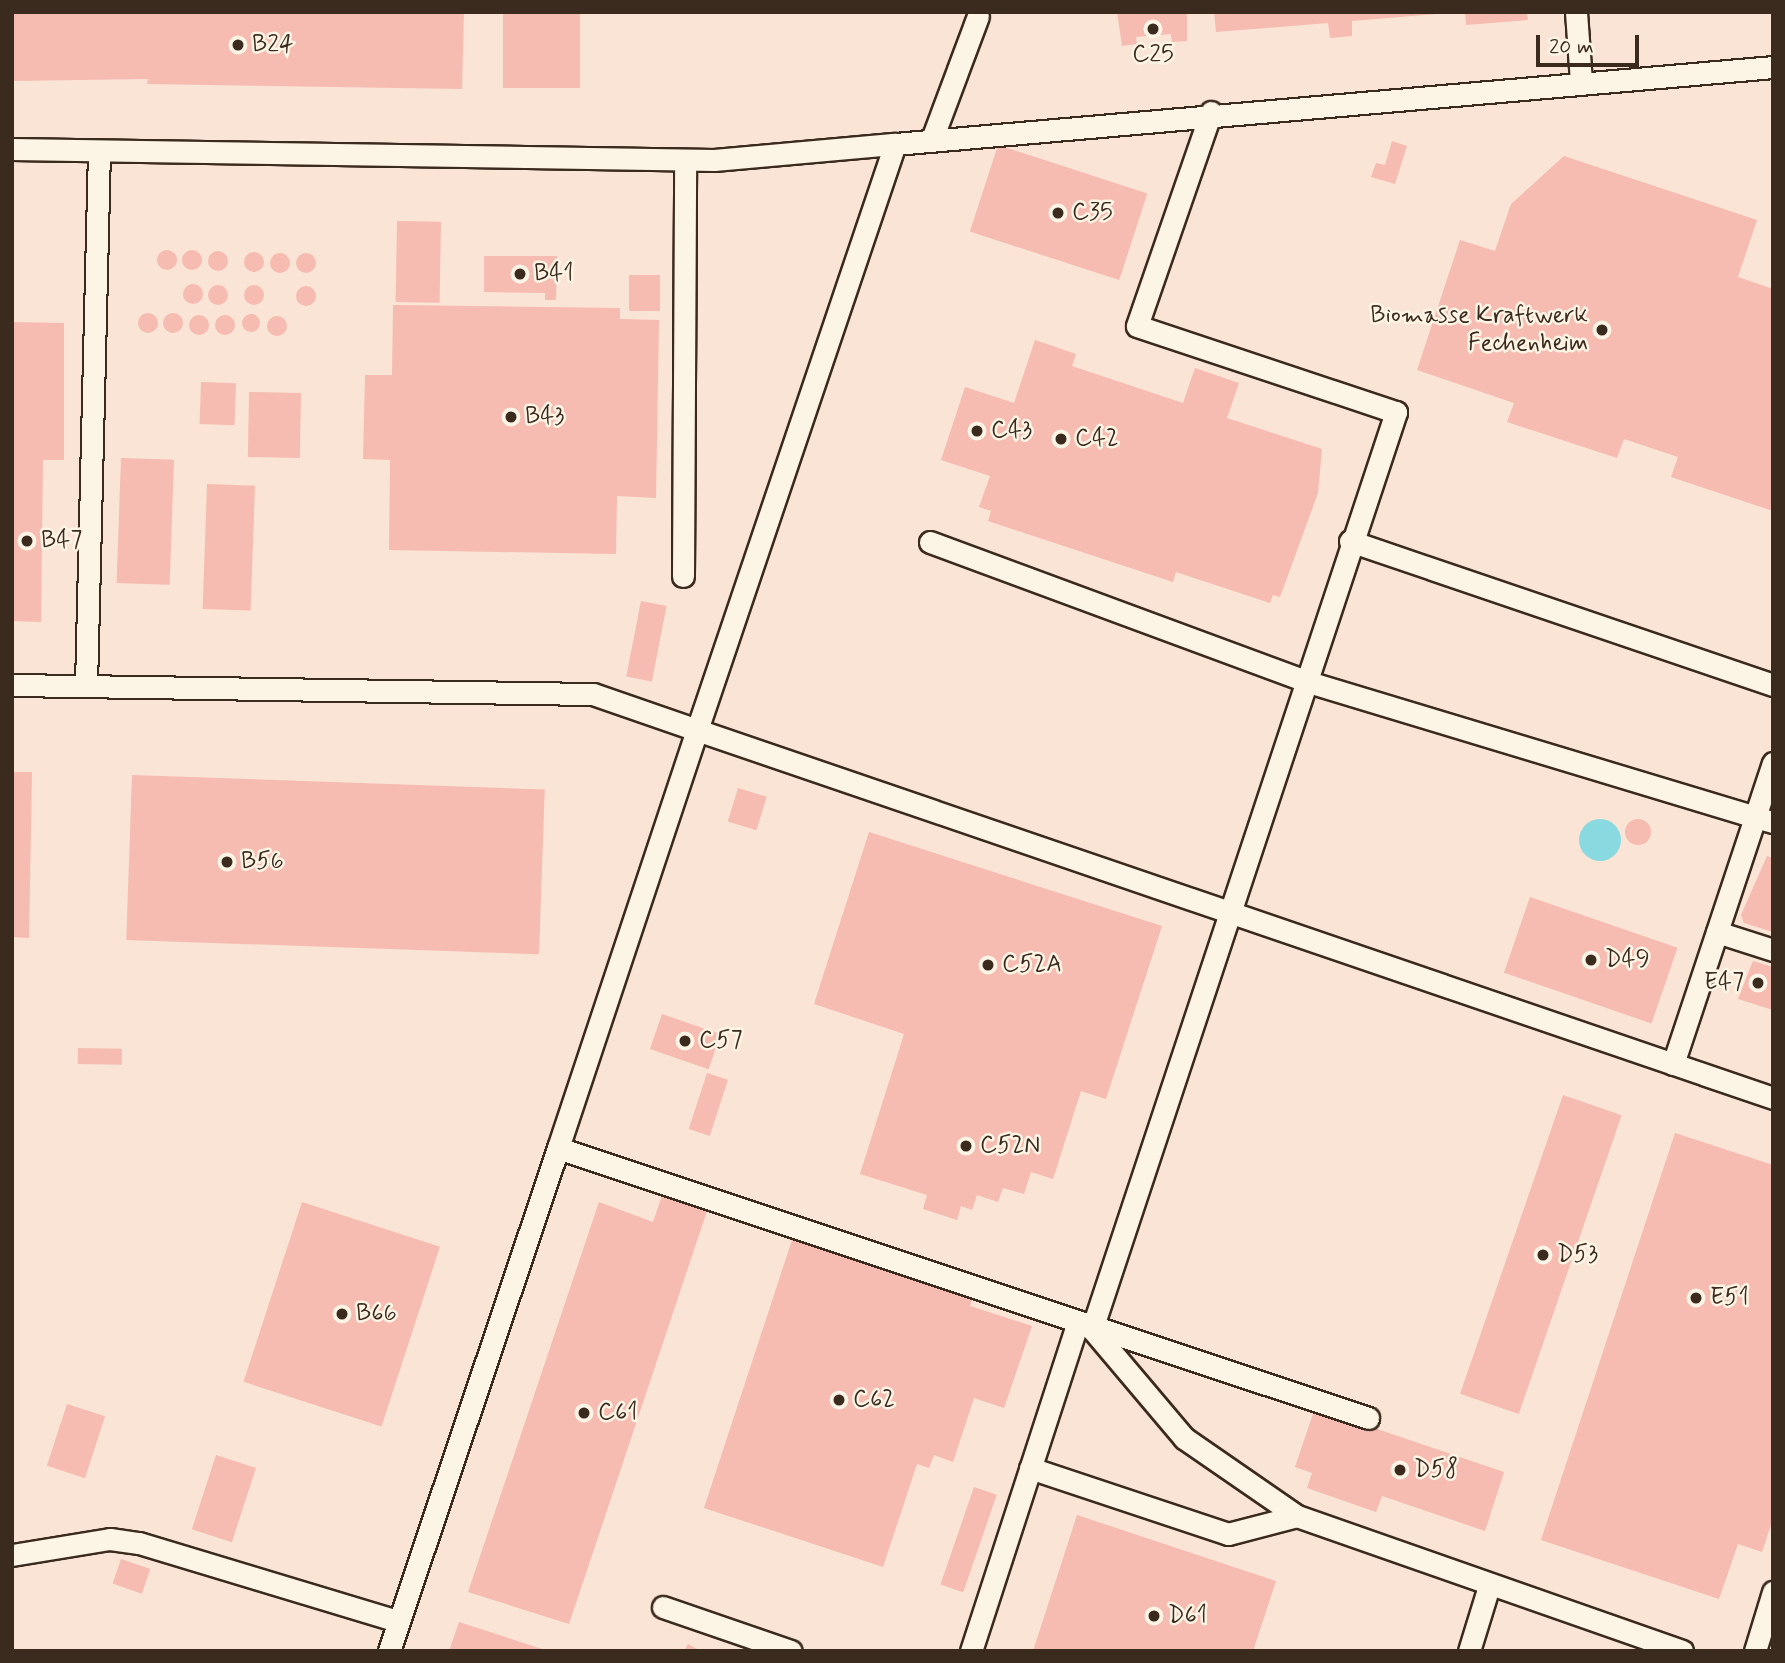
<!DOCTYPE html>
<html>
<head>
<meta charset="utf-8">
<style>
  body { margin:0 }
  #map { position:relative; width:1785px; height:1663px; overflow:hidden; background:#fcf5e5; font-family:Mynerve,sans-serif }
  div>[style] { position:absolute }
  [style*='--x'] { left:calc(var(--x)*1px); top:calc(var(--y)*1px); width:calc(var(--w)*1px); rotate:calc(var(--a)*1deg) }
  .built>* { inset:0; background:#fae4d5; transform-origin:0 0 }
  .water>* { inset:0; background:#89dae0 }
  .round { border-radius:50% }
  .building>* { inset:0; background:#f6bbb1; transform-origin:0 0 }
  .roads { filter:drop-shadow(2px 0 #3b2a1e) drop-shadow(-2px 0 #3b2a1e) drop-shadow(0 2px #3b2a1e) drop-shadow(0 -2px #3b2a1e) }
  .lane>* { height:21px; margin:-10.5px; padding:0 10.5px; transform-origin:10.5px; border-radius:10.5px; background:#fcf5e5 }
  .dots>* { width:19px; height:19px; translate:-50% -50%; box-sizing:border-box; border:4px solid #fcf5e5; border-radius:50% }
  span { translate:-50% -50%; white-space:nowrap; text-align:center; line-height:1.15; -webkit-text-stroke:5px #fcf5e5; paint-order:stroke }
  .poi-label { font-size:24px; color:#3b2a1e }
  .left { translate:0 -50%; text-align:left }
  .right { translate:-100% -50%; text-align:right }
  .frame { position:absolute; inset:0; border:14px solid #3b2a1e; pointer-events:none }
  .scale { position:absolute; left:1536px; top:35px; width:103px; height:32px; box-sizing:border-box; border:4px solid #3b2a1e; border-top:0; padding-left:9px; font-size:21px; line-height:24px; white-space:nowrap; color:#3b2a1e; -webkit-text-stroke:5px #fcf5e5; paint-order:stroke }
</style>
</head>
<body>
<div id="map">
  <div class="built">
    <div style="left:12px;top:12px;width:1761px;height:1639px"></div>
  </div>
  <div class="water">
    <div class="round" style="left:1579px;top:819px;width:42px;height:42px"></div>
  </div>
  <div class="building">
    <div style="clip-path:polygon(12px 12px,464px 12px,462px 89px,147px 84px,148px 79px,12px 81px)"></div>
    <div style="left:503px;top:12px;width:77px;height:76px"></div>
    <div style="clip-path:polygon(1117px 12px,1187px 12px,1187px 41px,1172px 42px,1171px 34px,1136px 37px,1137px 44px,1122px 46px)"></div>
    <div style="clip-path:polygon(1214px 12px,1436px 12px,1436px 14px,1352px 21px,1352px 36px,1330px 38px,1328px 23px,1216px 32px)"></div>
    <div style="clip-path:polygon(1465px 12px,1527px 12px,1528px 20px,1466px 25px)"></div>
    <div style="clip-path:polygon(1392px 141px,1407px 146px,1395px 184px,1371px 177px,1376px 163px,1385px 165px)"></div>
    <div style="left:998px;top:145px;width:157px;height:91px;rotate:18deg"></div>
    <div style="clip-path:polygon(1564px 156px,1757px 220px,1738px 277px,1773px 289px,1773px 511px,1671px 477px,1678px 457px,1624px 439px,1617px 458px,1507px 422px,1514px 403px,1417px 370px,1460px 240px,1495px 251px,1511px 204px)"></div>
    <div style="left:397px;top:221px;width:44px;height:81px;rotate:1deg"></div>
    <div class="round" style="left:182px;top:250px;width:20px;height:20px"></div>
    <div class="round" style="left:157px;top:250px;width:20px;height:20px"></div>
    <div class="round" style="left:208px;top:251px;width:20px;height:20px"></div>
    <div class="round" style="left:244px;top:252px;width:20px;height:20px"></div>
    <div class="round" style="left:270px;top:253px;width:20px;height:20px"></div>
    <div class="round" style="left:296px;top:253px;width:20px;height:20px"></div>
    <div style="clip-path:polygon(484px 256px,557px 256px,556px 300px,545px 300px,545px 293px,484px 292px)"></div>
    <div style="left:629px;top:275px;width:31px;height:36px"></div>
    <div class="round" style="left:183px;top:284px;width:20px;height:20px"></div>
    <div class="round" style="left:244px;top:285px;width:20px;height:20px"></div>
    <div class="round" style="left:208px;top:285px;width:20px;height:20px"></div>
    <div class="round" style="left:296px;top:286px;width:20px;height:20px"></div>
    <div style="clip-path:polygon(393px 305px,620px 308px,620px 319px,659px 320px,656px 498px,617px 496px,616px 554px,389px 550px,390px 460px,363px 459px,365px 375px,392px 375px)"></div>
    <div class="round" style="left:163px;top:313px;width:20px;height:20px"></div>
    <div class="round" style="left:138px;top:313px;width:20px;height:20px"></div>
    <div class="round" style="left:242px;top:314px;width:18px;height:18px"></div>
    <div class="round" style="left:189px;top:315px;width:20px;height:20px"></div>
    <div class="round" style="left:215px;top:315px;width:20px;height:20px"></div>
    <div class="round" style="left:267px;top:316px;width:20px;height:20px"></div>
    <div style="clip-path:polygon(12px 322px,64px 323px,64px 460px,43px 460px,41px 622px,12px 621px)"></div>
    <div style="clip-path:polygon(1035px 340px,1076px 354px,1072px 366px,1183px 403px,1195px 368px,1239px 383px,1227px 418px,1322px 449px,1318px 493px,1280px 597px,1273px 595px,1270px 603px,1176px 572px,1173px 582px,988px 521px,991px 511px,979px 507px,990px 476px,941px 460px,965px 387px,1014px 403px)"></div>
    <div style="left:201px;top:382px;width:35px;height:42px;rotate:2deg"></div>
    <div style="left:249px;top:392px;width:52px;height:65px;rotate:1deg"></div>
    <div style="left:121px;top:458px;width:53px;height:125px;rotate:2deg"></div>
    <div style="left:207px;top:484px;width:48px;height:125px;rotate:2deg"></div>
    <div style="left:641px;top:601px;width:26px;height:77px;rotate:11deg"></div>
    <div style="clip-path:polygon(12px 772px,32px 772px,29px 938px,12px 937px)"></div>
    <div style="left:132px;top:775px;width:413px;height:165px;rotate:2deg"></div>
    <div style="left:738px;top:788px;width:30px;height:35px;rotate:17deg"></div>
    <div class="round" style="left:1625px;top:819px;width:26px;height:26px"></div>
    <div style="clip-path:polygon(869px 832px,1162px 926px,1106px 1099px,1081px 1091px,1053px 1179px,1031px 1172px,1024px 1194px,1003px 1188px,998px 1202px,977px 1195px,972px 1210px,961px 1206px,957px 1220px,923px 1209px,927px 1195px,860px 1174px,904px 1034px,814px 1004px)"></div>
    <div style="clip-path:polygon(1767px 856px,1773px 858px,1773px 932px,1744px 923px,1741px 915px)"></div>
    <div style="left:1530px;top:897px;width:156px;height:80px;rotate:19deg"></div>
    <div style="clip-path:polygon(1753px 961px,1773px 967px,1773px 1010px,1738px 999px)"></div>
    <div style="left:662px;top:1014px;width:62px;height:37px;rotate:19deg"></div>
    <div style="left:78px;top:1048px;width:44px;height:16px;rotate:1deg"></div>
    <div style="left:707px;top:1073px;width:22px;height:59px;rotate:18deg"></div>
    <div style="left:1563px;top:1095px;width:62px;height:316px;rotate:19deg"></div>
    <div style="clip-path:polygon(1675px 1133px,1773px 1165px,1773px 1519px,1762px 1552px,1738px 1544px,1719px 1599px,1541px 1540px)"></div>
    <div style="clip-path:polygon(664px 1190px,709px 1205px,569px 1624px,468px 1592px,599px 1202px,653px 1222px)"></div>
    <div style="left:302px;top:1202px;width:145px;height:189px;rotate:18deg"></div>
    <div style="clip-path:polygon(794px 1234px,974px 1294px,970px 1306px,1032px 1326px,1004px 1408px,974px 1398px,953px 1462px,934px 1455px,929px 1468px,917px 1464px,883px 1567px,704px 1508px)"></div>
    <div style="left:67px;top:1404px;width:40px;height:65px;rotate:18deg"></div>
    <div style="clip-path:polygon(1315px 1408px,1504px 1472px,1485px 1531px,1382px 1496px,1376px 1512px,1307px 1488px,1312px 1473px,1295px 1467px)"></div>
    <div style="left:216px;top:1455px;width:42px;height:78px;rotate:18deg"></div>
    <div style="left:974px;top:1487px;width:24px;height:103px;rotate:19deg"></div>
    <div style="clip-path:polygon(1077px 1515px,1276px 1581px,1253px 1651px,1033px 1651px)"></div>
    <div style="left:121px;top:1559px;width:31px;height:26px;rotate:19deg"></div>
    <div style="clip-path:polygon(459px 1622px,545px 1650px,545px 1651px,449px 1651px)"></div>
    <div style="clip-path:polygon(688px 1644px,693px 1647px,702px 1651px,684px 1651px)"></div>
  </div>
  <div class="roads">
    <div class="lane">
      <div style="--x:1576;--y:12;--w:69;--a:85.9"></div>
      <div style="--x:1211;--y:112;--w:226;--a:109.1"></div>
      <div style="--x:1137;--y:326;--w:273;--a:18.4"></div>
      <div style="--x:1396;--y:412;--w:966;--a:108.34"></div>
      <div style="--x:1092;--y:1329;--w:143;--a:49.8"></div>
      <div style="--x:1184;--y:1438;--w:137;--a:34.6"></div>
      <div style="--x:1297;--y:1516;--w:408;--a:19.3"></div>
      <div style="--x:932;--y:139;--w:131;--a:-69.5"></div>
      <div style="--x:895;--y:144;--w:881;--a:-5.01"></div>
      <div style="--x:12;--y:149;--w:702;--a:0.9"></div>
      <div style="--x:714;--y:160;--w:182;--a:-5.1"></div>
      <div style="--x:895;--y:144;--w:619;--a:108.67"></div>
      <div style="--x:697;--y:730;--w:1137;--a:18.88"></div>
      <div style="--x:1350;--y:541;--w:447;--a:18.8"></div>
      <div style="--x:930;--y:542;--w:400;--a:20.3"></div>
      <div style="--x:1305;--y:681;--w:470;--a:16.8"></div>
      <div style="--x:1755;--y:817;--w:57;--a:-71.6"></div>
      <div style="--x:683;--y:576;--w:416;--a:-89.7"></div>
      <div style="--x:12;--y:685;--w:581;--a:0.89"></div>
      <div style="--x:593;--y:694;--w:110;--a:19.1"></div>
      <div style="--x:697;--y:730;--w:441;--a:108.4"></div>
      <div style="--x:86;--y:686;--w:535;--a:-88.61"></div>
      <div style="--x:1717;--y:932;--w:59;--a:17.8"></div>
      <div style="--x:1673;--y:1064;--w:260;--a:-71.6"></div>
      <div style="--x:1755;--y:817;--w:19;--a:16"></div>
      <div style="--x:1030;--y:1468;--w:209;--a:18.4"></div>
      <div style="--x:1228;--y:1534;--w:71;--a:-14.6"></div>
      <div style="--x:12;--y:1555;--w:99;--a:-9.3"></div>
      <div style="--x:110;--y:1539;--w:29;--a:8"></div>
      <div style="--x:139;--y:1543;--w:270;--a:16.8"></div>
      <div style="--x:663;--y:1607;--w:135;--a:19"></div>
      <div style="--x:389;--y:1651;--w:531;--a:-71.43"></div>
      <div style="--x:558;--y:1148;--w:854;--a:18.43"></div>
      <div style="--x:971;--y:1651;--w:344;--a:-72"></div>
      <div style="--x:1469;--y:1651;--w:68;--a:-72.9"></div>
      <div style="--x:1755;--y:1651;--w:62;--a:-73"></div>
    </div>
  </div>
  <div class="dots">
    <div style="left:1153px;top:29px;background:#3b2a1e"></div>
    <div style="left:238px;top:45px;background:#3b2a1e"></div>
    <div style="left:1058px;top:213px;background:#3b2a1e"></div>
    <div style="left:520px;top:274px;background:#3b2a1e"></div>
    <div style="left:1602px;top:330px;background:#3b2a1e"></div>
    <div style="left:511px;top:417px;background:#3b2a1e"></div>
    <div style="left:977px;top:431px;background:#3b2a1e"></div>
    <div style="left:1061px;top:439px;background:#3b2a1e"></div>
    <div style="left:27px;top:541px;background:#3b2a1e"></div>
    <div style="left:227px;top:862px;background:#3b2a1e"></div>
    <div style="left:1591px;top:960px;background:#3b2a1e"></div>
    <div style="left:988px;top:965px;background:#3b2a1e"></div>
    <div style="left:1758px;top:983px;background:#3b2a1e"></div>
    <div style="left:685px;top:1041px;background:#3b2a1e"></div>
    <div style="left:966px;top:1146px;background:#3b2a1e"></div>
    <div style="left:1543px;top:1255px;background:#3b2a1e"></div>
    <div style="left:1696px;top:1298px;background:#3b2a1e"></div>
    <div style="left:342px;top:1314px;background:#3b2a1e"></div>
    <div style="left:839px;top:1400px;background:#3b2a1e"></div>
    <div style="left:584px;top:1413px;background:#3b2a1e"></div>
    <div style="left:1400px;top:1470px;background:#3b2a1e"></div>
    <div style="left:1154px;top:1616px;background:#3b2a1e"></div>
  </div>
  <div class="poi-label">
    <span class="left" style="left:252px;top:45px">B24</span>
    <span style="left:1153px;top:55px">C25</span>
    <span class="left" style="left:1072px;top:213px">C35</span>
    <span class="left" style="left:534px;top:274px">B41</span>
    <span class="right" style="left:1588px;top:330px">Biomasse Kraftwerk<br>Fechenheim</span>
    <span class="left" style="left:525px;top:417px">B43</span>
    <span class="left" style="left:991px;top:431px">C43</span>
    <span class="left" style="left:1075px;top:439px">C42</span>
    <span class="left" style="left:41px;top:541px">B47</span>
    <span class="left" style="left:241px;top:862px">B56</span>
    <span class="left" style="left:1605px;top:960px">D49</span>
    <span class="left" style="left:1002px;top:965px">C52A</span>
    <span class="right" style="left:1744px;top:983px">E47</span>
    <span class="left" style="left:699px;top:1041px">C57</span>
    <span class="left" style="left:980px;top:1146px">C52N</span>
    <span class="left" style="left:1557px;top:1255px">D53</span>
    <span class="left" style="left:1710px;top:1298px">E51</span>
    <span class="left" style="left:356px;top:1314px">B66</span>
    <span class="left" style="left:853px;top:1400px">C62</span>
    <span class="left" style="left:598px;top:1413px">C61</span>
    <span class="left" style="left:1414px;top:1470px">D58</span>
    <span class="left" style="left:1168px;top:1616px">D61</span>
  </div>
  <div class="frame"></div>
  <div class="scale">20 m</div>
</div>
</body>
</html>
